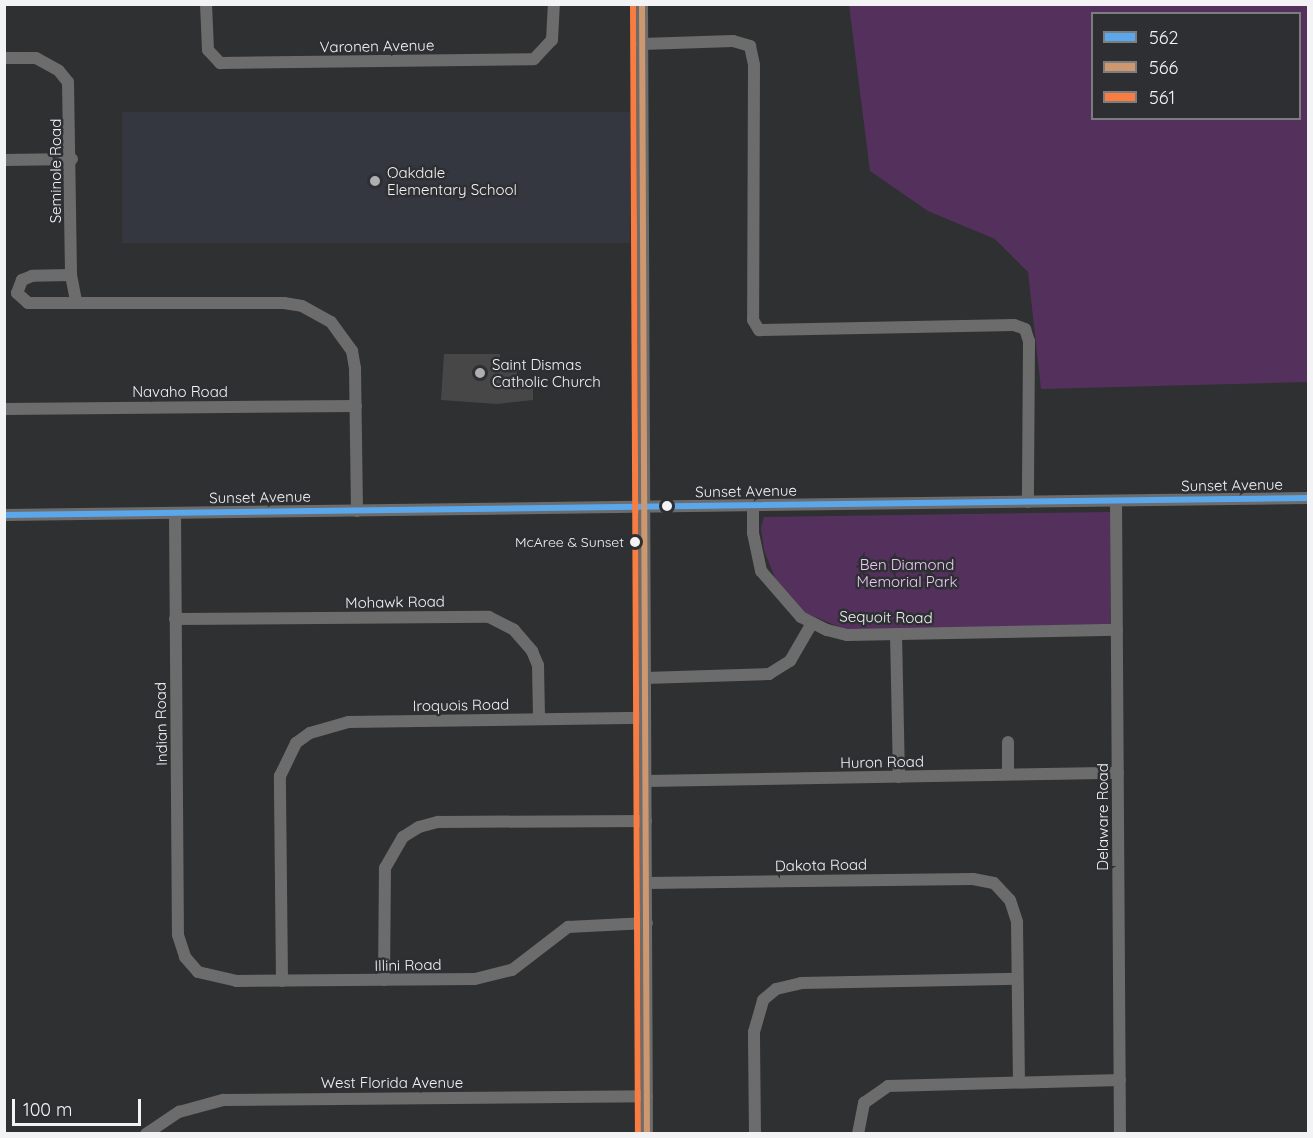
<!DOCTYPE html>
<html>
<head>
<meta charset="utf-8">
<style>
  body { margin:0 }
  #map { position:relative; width:1313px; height:1138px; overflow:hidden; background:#2f3031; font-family:Quicksand,sans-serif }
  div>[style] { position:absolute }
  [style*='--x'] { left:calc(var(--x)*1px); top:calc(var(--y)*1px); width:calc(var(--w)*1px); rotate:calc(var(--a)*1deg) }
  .built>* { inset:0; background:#34373f; transform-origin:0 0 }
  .green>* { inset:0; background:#54305d }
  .building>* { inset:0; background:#474748 }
  .minor>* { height:12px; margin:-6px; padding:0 6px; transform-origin:6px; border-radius:6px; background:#6c6c6c }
  .bus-1>* { height:6px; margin:-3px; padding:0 3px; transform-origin:3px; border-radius:3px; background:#5aa8eb }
  .bus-2>* { height:6px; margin:-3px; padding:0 3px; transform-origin:3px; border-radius:3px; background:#cd976f }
  .bus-3>* { height:6px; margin:-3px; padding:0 3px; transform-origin:3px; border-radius:3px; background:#f77d43 }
  .dots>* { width:16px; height:16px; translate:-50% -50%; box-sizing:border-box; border:3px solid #2e2f32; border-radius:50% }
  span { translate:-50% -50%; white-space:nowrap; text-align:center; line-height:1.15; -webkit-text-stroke:5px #2e2f32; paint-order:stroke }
  .bus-label { font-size:14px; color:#f3f3f5 }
  .right { translate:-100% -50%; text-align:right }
  .street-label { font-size:15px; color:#f3f3f5 }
  .poi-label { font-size:15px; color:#f3f3f5 }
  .left { translate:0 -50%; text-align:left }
  .park-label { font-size:15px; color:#eec7f8 }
  .frame { position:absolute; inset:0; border:6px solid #f3f3f5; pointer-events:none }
  .legend { position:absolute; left:1091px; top:12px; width:210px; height:108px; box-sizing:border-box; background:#2e2f32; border:2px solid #7d7d80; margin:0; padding:8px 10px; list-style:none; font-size:18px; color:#f3f3f5 }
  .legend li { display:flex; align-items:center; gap:12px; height:30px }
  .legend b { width:30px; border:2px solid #7d7d80 }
  .scale { position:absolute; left:12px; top:1099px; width:129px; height:27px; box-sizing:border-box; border:3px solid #f3f3f5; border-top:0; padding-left:8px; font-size:18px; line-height:21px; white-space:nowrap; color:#f3f3f5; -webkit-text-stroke:4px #2e2f32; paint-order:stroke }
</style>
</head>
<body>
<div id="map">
  <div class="built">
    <div style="left:630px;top:112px;width:131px;height:508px;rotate:90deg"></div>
  </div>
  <div class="green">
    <div style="clip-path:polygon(evenodd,849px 5px,1308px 5px,1308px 382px,1041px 389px,1028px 272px,995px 239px,928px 211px,870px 171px,849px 5px,1092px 14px,1300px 14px,1300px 118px,1092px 118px,1092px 14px)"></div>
    <div style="clip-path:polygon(1110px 512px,1110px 626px,847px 630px,803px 612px,777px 583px,764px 550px,761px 528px,764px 517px)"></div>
  </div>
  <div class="building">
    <div style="clip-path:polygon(444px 354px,500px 354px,500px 363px,517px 364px,517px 383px,533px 383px,533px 400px,497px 404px,441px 400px)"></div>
  </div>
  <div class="minor">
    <div style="--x:206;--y:4;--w:46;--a:87.5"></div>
    <div style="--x:208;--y:50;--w:18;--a:47"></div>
    <div style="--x:220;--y:63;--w:314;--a:-0.7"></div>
    <div style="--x:534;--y:59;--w:26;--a:-47"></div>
    <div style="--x:552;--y:40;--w:36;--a:-87"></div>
    <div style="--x:642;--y:4;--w:1130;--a:89.75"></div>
    <div style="--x:642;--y:44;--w:91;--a:-1.9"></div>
    <div style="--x:733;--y:41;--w:18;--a:16"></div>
    <div style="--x:750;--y:46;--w:19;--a:78"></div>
    <div style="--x:754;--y:65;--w:255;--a:90.2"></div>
    <div style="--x:753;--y:320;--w:12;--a:59"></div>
    <div style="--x:759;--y:330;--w:255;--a:-1.1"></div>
    <div style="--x:1014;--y:325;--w:12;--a:20"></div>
    <div style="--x:1025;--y:329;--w:13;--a:72"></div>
    <div style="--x:1029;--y:341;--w:161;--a:90.4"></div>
    <div style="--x:4;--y:58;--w:32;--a:0"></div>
    <div style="--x:36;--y:58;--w:26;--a:29"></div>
    <div style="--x:59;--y:71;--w:14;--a:51"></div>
    <div style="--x:68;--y:82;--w:193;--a:89.1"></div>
    <div style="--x:71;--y:275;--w:26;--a:79"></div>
    <div style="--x:4;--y:160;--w:68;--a:-0.8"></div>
    <div style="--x:71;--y:275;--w:39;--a:179"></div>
    <div style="--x:32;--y:276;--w:11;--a:158"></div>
    <div style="--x:22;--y:280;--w:14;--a:111"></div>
    <div style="--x:17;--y:293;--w:15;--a:42"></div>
    <div style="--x:28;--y:303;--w:256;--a:0"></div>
    <div style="--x:284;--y:303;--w:18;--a:9"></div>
    <div style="--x:302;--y:306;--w:33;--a:29"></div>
    <div style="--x:331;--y:322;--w:36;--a:54"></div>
    <div style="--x:352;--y:351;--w:17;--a:80"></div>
    <div style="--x:355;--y:368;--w:143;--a:89.2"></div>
    <div style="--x:4;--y:409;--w:352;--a:-0.5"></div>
    <div style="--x:1116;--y:501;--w:633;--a:89.64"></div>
    <div style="--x:753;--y:506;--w:27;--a:90"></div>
    <div style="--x:753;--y:533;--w:39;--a:78"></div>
    <div style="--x:761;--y:571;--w:61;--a:49"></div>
    <div style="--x:801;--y:617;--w:29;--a:27"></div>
    <div style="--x:827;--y:630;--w:21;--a:14"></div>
    <div style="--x:847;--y:635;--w:270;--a:-1.1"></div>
    <div style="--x:175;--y:513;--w:422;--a:89.6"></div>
    <div style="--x:178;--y:935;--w:23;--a:72"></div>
    <div style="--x:185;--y:957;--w:20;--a:49"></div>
    <div style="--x:198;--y:972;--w:39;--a:13"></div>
    <div style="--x:236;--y:981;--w:239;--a:-0.5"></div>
    <div style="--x:475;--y:979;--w:38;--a:-14"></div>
    <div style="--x:512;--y:970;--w:71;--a:-37.5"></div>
    <div style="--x:568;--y:927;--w:79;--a:-2.9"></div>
    <div style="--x:4;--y:515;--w:1304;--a:-0.75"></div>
    <div style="--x:175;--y:619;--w:314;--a:-0.4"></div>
    <div style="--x:489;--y:617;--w:28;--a:27"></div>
    <div style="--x:514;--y:630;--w:28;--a:49"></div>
    <div style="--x:532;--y:651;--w:15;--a:67"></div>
    <div style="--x:538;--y:665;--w:54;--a:88.9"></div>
    <div style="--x:896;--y:634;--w:143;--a:88.8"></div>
    <div style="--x:645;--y:678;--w:124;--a:-1.8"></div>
    <div style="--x:769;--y:674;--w:25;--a:-32"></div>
    <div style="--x:790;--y:661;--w:44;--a:-59.9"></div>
    <div style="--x:1008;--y:742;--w:32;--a:90"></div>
    <div style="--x:646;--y:781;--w:472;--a:-1"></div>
    <div style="--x:647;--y:883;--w:326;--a:-0.7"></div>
    <div style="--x:973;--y:879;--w:21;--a:11"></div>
    <div style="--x:994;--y:883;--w:23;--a:47"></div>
    <div style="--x:1010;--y:900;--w:23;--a:72"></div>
    <div style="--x:1017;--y:922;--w:159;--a:89.3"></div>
    <div style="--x:384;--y:980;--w:112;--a:-89.5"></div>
    <div style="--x:385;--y:868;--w:36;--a:-60"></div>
    <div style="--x:403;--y:837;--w:19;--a:-32"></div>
    <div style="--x:419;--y:827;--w:20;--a:-15"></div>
    <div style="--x:438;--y:822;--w:208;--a:-0.3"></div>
    <div style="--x:282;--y:981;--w:205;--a:-90.6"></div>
    <div style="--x:280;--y:776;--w:37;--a:-64"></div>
    <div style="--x:296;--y:743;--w:17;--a:-36"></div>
    <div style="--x:310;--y:733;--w:40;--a:-16"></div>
    <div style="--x:348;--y:722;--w:297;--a:-0.8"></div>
    <div style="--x:146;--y:1134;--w:40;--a:-34"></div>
    <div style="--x:179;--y:1112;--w:46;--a:-15.3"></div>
    <div style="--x:223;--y:1100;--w:424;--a:-0.5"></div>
    <div style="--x:755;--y:1134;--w:102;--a:-90.6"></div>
    <div style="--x:754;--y:1032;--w:33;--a:-74"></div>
    <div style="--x:763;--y:1000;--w:17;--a:-40"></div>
    <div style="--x:776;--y:989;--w:26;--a:-13"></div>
    <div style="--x:801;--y:983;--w:216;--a:-1.1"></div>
    <div style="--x:858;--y:1134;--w:32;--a:-79"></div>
    <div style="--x:864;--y:1103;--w:29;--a:-35"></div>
    <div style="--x:888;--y:1086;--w:232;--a:-1.5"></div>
  </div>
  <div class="bus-1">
    <div style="--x:4;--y:515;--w:1304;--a:-0.75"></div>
  </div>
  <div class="bus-2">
    <div style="--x:642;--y:4;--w:1130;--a:89.75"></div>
  </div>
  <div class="bus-3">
    <div style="--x:633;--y:4;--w:1130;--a:89.75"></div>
  </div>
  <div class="dots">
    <div style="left:375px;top:181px;background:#aeafb0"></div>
    <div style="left:480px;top:373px;background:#aeafb0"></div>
    <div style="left:667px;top:506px;background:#f3f3f5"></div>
    <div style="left:635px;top:542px;background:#f3f3f5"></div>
  </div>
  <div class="bus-label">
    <span class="right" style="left:624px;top:542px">McAree &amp; Sunset</span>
  </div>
  <div class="street-label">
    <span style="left:377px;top:46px;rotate:-1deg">Varonen Avenue</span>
    <span style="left:56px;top:171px;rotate:-90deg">Seminole Road</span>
    <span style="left:180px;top:392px">Navaho Road</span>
    <span style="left:1232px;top:485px;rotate:-1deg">Sunset Avenue</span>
    <span style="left:746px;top:491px;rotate:-1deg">Sunset Avenue</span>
    <span style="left:260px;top:497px;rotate:-1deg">Sunset Avenue</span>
    <span style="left:395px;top:602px;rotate:-1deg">Mohawk Road</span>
    <span style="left:886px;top:617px;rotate:1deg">Sequoit Road</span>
    <span style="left:461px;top:705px;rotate:-1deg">Iroquois Road</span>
    <span style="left:161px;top:724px;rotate:-91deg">Indian Road</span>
    <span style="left:882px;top:762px;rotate:-1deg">Huron Road</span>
    <span style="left:1103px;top:817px;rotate:-90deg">Delaware Road</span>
    <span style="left:821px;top:865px;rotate:-1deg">Dakota Road</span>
    <span style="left:408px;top:965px;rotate:-1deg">Illini Road</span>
    <span style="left:392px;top:1083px">West Florida Avenue</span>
  </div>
  <div class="poi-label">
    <span class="left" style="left:387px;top:181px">Oakdale<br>Elementary School</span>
    <span class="left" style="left:492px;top:373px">Saint Dismas<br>Catholic Church</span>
  </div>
  <div class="park-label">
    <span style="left:907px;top:573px">Ben Diamond<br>Memorial Park</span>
  </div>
  <div class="frame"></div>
  <ul class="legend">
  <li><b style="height:8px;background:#5aa8eb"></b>562</li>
  <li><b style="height:8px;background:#cd976f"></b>566</li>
  <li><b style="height:8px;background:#f77d43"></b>561</li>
  </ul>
  <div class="scale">100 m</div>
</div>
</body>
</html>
